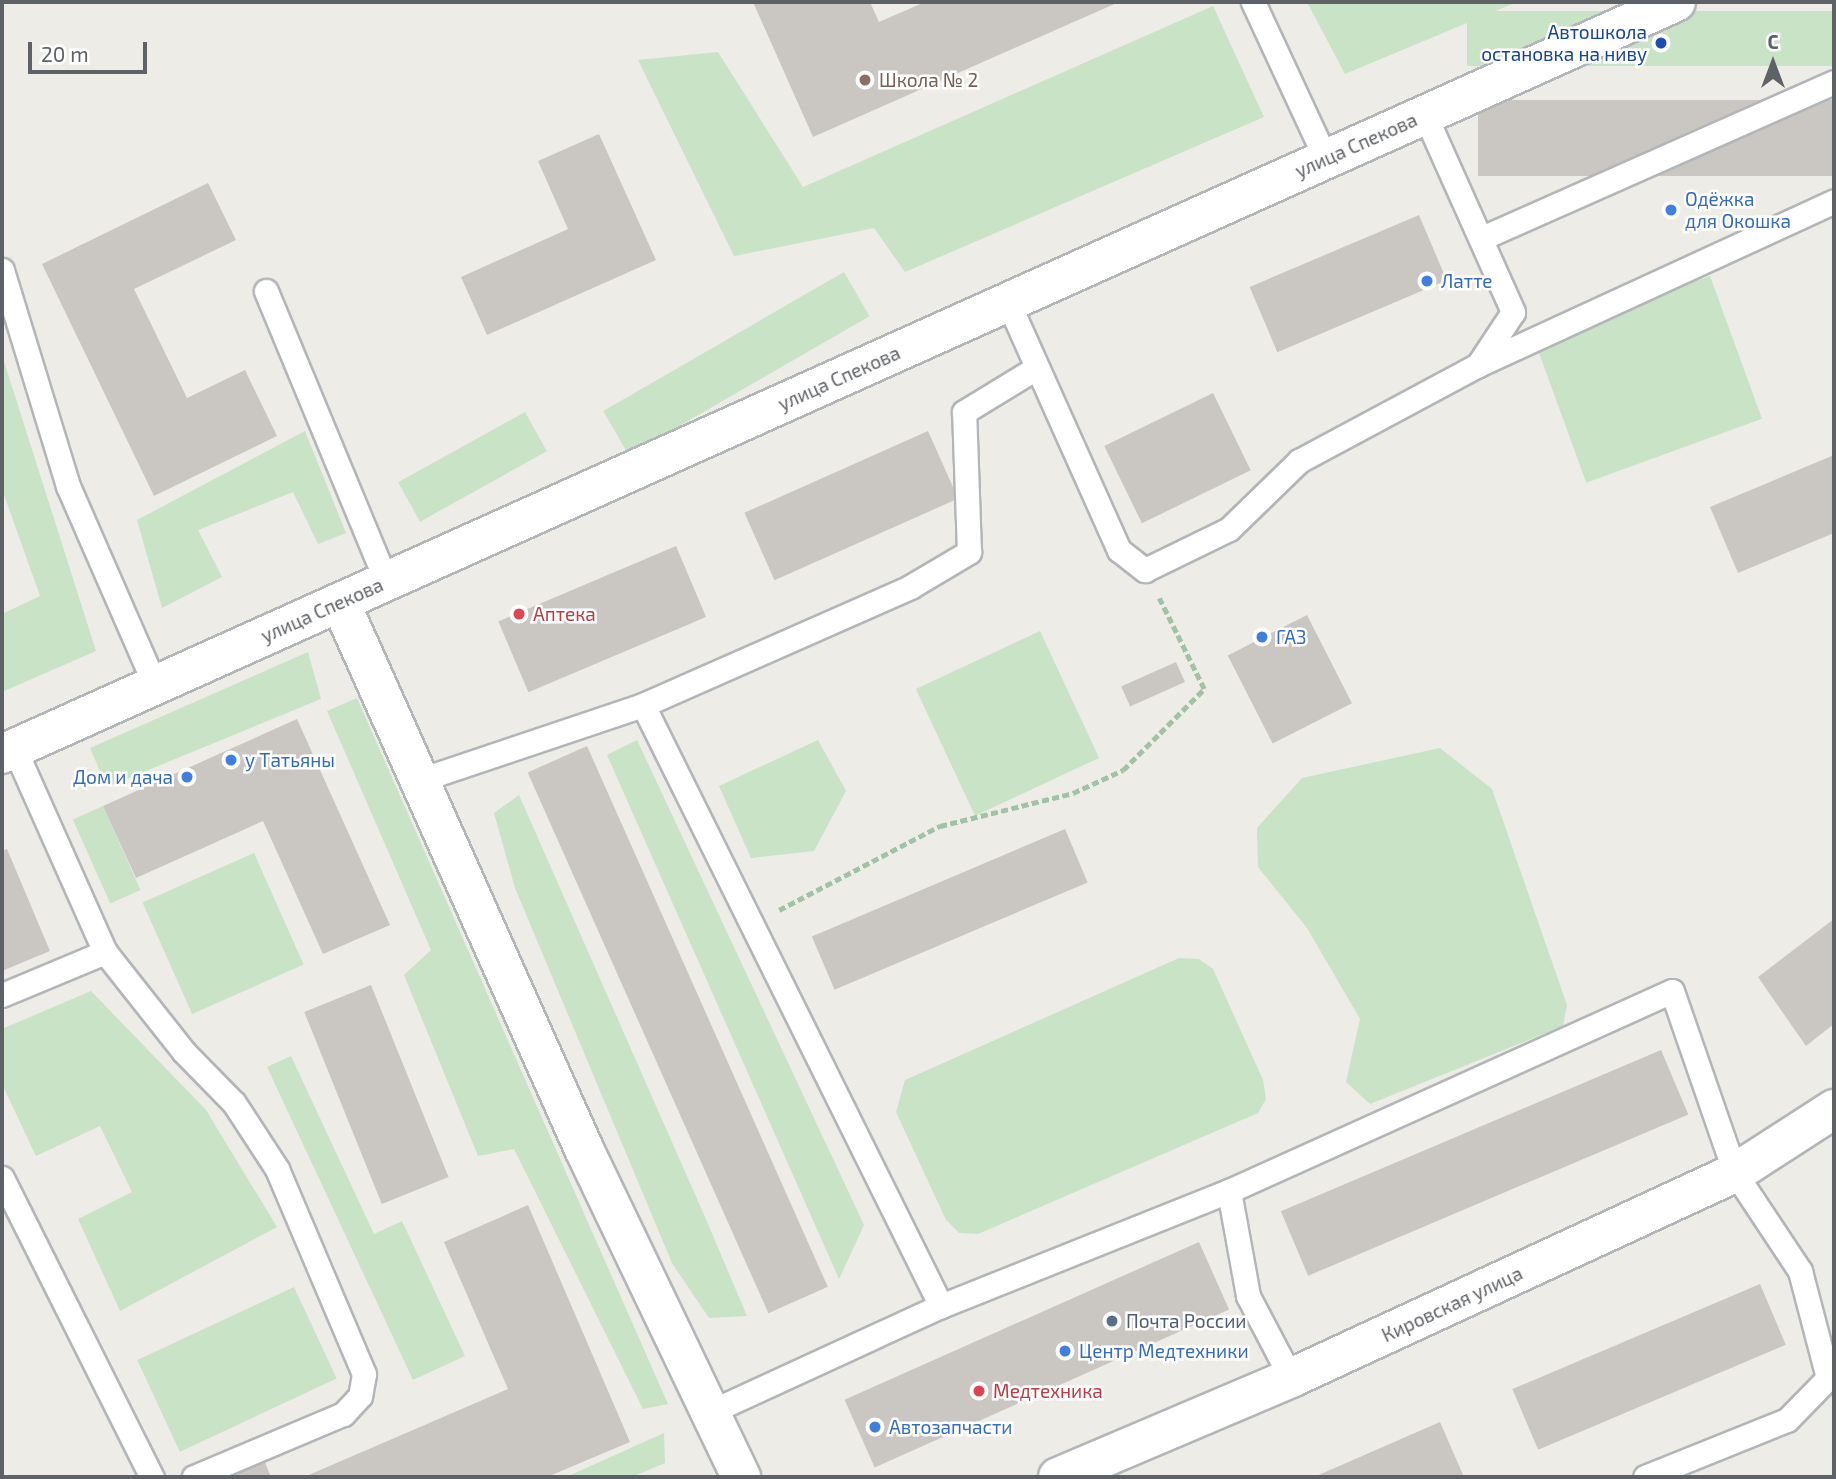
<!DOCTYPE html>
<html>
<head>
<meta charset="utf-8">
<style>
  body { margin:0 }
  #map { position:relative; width:1836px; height:1479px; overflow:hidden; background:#eeece6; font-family:"Exo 2",sans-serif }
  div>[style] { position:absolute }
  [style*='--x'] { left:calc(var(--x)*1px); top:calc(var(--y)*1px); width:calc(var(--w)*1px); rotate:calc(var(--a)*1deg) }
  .green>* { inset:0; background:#c8e3c6; transform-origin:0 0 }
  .building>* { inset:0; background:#cac7c3; transform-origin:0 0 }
  .path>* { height:4.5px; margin-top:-2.25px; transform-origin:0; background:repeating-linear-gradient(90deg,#a0c3a7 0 7px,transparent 0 10.5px) }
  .roads { filter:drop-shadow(2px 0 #b3b6b9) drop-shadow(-2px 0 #b3b6b9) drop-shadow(0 2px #b3b6b9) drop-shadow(0 -2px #b3b6b9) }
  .lane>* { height:23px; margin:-11.5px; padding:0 11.5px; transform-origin:11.5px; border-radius:11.5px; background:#fff }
  .street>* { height:38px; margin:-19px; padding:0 19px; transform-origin:19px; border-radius:19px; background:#fff }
  .secondary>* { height:38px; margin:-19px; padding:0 19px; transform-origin:19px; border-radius:19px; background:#fff }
  .dots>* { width:19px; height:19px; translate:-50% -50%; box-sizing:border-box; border:4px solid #fff; border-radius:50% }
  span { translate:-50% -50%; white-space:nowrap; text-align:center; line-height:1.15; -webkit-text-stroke:5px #fff; paint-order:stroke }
  .transit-label { font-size:19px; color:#164399 }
  .right { translate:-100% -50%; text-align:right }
  .education-label { font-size:19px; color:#785e54 }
  .left { translate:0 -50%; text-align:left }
  .street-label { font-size:19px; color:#5e6165 }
  .shop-label { font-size:19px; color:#366cbe }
  .health-label { font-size:19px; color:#be3a42 }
  .service-label { font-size:19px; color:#4e5e75 }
  .frame { position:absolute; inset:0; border:4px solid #5e6165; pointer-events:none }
  .north { position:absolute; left:1738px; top:28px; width:70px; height:70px; -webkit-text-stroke:5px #fff; paint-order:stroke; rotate:0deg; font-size:19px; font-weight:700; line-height:28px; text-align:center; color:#5e6165 }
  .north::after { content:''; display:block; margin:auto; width:24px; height:32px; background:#5e6165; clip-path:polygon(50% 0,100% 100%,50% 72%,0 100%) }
  .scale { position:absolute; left:28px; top:42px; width:119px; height:32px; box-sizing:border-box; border:4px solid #5e6165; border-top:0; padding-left:9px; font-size:21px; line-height:24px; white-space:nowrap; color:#5e6165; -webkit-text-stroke:5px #fff; paint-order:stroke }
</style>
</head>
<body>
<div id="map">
  <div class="green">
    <div style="clip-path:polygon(1307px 2px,1517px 2px,1345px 74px)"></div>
    <div style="clip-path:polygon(1213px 6px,1264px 117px,905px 272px,874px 228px,734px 256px,638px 60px,718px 52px,803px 187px)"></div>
    <div style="left:1834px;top:11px;width:55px;height:367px;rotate:90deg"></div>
    <div style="left:844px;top:272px;width:51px;height:278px;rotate:60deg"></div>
    <div style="left:1710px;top:276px;width:152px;height:187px;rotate:70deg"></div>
    <div style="clip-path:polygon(2px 355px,96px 651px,2px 692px,2px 614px,40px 596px,2px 489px)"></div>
    <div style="left:525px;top:412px;width:45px;height:145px;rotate:61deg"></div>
    <div style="clip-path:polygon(305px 431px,346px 533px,318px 544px,293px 492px,198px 530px,222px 577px,162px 608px,137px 520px)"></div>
    <div style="left:1040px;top:631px;width:140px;height:137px;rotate:65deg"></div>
    <div style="clip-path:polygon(308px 652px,321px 699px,107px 787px,90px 748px)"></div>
    <div style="clip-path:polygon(357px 698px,668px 1404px,643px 1409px,514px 1149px,478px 1156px,404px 975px,431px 950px,327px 711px)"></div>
    <div style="clip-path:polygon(637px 740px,864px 1225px,839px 1279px,607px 755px)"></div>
    <div style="clip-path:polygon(818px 740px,846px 791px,814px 851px,751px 858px,719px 786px)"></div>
    <div style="clip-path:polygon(1440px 748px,1492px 789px,1567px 1005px,1563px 1026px,1370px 1104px,1346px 1082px,1360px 1019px,1307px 928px,1258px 867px,1257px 828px,1302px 778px)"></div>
    <div style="clip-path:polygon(519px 795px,705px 1217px,747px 1316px,709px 1318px,672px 1263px,515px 888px,494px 813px)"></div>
    <div style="left:103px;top:806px;width:92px;height:33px;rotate:66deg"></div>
    <div style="left:254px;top:853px;width:122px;height:122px;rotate:66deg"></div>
    <div style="clip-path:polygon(1179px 958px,1199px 959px,1213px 969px,1263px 1080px,1266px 1099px,1258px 1113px,978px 1234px,959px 1233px,946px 1220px,896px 1112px,905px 1080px)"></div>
    <div style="clip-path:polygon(91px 991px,206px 1110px,277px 1227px,120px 1311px,78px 1219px,132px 1192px,100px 1126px,36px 1156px,2px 1084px,2px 1029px)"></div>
    <div style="clip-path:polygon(291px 1056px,374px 1234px,402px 1221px,465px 1356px,413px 1380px,267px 1067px)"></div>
    <div style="left:294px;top:1287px;width:101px;height:173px;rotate:65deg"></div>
    <div style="clip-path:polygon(664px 1433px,665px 1463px,632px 1477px,566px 1477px)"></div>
  </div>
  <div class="building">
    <div style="clip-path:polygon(753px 2px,870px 2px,879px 22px,925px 2px,1119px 2px,813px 137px)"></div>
    <div style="left:1834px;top:100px;width:76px;height:356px;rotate:90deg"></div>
    <div style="clip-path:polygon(599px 134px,656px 260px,487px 335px,461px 277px,568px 229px,538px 161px)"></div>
    <div style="clip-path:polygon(208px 183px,236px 240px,134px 289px,187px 398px,245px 370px,277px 436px,154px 496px,42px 264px)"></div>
    <div style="left:1419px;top:215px;width:71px;height:184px;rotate:67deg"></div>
    <div style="left:1213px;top:393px;width:86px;height:121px;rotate:64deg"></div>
    <div style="left:928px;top:431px;width:74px;height:201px;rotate:66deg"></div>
    <div style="clip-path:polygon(1834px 455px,1834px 533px,1738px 573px,1710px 507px)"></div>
    <div style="left:676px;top:546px;width:77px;height:193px;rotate:67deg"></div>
    <div style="left:1307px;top:615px;width:99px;height:89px;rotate:63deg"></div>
    <div style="left:1176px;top:662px;width:22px;height:60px;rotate:66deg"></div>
    <div style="clip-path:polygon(297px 719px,390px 925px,323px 954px,263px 821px,136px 878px,103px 806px)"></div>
    <div style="left:587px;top:746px;width:592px;height:65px;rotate:66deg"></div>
    <div style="left:1065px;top:829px;width:58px;height:275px;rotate:67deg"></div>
    <div style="clip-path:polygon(7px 849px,50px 951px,2px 971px,2px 851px)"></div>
    <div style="clip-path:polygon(1834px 919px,1834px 1024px,1806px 1046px,1758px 977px)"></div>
    <div style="left:371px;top:985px;width:207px;height:72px;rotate:68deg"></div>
    <div style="left:1661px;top:1050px;width:70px;height:413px;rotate:67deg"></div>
    <div style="clip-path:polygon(528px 1205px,630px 1442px,547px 1477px,304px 1477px,508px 1389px,444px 1242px)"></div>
    <div style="left:1199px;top:1242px;width:74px;height:388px;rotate:66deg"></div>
    <div style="left:1760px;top:1284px;width:66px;height:269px;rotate:67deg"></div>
    <div style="clip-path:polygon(1440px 1422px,1464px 1477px,1314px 1477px)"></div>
    <div style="clip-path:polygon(264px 1460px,271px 1477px,223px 1477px)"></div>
  </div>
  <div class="path">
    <div style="--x:779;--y:910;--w:182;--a:-27.6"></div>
    <div style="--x:940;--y:826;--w:137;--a:-13.9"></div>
    <div style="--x:1073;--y:793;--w:55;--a:-24.7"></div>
    <div style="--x:1123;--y:770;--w:115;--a:-45"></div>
    <div style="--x:1204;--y:689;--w:102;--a:-116.3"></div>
  </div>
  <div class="roads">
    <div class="lane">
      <div style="--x:1253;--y:2;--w:173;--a:65.1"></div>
      <div style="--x:1425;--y:115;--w:216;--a:65.9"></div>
      <div style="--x:1513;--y:312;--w:64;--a:123.4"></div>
      <div style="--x:1478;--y:365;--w:392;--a:-24.7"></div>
      <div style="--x:1482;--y:238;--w:385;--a:-23.9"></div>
      <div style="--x:2;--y:270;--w:226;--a:73"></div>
      <div style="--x:68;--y:486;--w:217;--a:66.4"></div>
      <div style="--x:266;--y:291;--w:314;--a:67.5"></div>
      <div style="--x:1008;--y:302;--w:272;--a:65.9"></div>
      <div style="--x:1119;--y:550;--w:33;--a:38"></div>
      <div style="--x:1145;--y:570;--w:93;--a:-26"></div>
      <div style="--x:1229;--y:529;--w:98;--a:-44.2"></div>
      <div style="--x:1299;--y:461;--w:203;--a:-28.2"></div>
      <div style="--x:643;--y:705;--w:671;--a:63.63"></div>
      <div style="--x:423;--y:779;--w:232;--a:-18.6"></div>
      <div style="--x:643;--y:705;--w:292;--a:-23.8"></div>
      <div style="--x:910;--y:587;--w:69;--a:-30.7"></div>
      <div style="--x:969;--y:552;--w:140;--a:-92"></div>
      <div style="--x:964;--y:412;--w:84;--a:-31.4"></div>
      <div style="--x:105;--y:952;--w:127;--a:51.7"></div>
      <div style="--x:184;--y:1052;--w:71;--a:45.6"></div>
      <div style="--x:234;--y:1103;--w:79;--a:56.9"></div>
      <div style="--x:277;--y:1169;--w:223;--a:67"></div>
      <div style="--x:364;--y:1374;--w:22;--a:100"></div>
      <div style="--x:360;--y:1396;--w:25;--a:133"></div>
      <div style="--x:343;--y:1414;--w:162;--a:157.1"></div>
      <div style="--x:2;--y:995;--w:112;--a:-22.7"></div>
      <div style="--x:105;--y:952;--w:223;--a:-114"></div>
      <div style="--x:2;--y:1178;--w:335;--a:63.4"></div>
      <div style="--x:1229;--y:1191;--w:107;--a:79.7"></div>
      <div style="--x:1248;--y:1296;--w:93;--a:62.3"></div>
      <div style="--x:708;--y:1413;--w:256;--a:-24.7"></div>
      <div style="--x:941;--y:1306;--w:310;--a:-21.8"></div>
      <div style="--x:1229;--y:1191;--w:486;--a:-24.3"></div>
      <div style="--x:1672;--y:991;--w:193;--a:70.9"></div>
      <div style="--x:1735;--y:1173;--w:118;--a:56.4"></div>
      <div style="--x:1800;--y:1271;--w:111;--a:75.3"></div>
      <div style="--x:1828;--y:1378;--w:8;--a:-40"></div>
      <div style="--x:1645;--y:1477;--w:153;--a:-21.9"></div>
      <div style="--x:1787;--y:1420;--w:59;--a:-45.7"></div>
    </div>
    <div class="street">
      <div style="--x:340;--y:602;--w:599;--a:65.96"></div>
      <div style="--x:584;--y:1149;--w:364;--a:64.4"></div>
      <div style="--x:1058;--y:1477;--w:253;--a:-23"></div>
      <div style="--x:1291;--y:1378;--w:489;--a:-24.8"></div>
      <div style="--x:1735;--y:1173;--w:118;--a:-32.9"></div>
    </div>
    <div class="secondary">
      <div style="--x:2;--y:754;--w:1835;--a:-24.19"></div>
    </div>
  </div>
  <div class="dots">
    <div style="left:1661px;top:43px;background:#1a4fb4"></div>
    <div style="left:865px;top:80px;background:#8d6e63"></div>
    <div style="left:1671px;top:210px;background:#3f7fe0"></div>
    <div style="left:1427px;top:281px;background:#3f7fe0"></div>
    <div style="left:519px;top:614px;background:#e0444e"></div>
    <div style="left:1262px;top:637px;background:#3f7fe0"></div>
    <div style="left:231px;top:760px;background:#3f7fe0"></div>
    <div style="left:187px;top:777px;background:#3f7fe0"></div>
    <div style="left:1112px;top:1321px;background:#5c6f8a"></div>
    <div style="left:1065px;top:1351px;background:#3f7fe0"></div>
    <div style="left:979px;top:1391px;background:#e0444e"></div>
    <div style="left:875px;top:1427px;background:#3f7fe0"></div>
  </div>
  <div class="transit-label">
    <span class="right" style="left:1647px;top:43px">Автошкола<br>остановка на ниву</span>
  </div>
  <div class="education-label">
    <span class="left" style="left:879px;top:80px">Школа № 2</span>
  </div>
  <div class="street-label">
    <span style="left:1356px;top:145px;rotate:-24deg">улица Спекова</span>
    <span style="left:839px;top:378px;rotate:-24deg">улица Спекова</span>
    <span style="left:322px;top:610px;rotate:-24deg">улица Спекова</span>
    <span style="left:1452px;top:1304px;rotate:-25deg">Кировская улица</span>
  </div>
  <div class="shop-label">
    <span class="left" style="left:1685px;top:210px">Одёжка<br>для Окошка</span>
    <span class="left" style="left:1441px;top:281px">Латте</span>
    <span class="left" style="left:1276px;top:637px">ГАЗ</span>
    <span class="left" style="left:245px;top:760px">у Татьяны</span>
    <span class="right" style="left:173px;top:777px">Дом и дача</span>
    <span class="left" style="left:1079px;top:1351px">Центр Медтехники</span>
    <span class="left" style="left:889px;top:1427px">Автозапчасти</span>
  </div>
  <div class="health-label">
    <span class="left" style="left:533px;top:614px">Аптека</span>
    <span class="left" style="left:993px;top:1391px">Медтехника</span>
  </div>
  <div class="service-label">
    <span class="left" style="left:1126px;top:1321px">Почта России</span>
  </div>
  <div class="frame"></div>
  <div class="north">С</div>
  <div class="scale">20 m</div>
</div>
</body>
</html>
